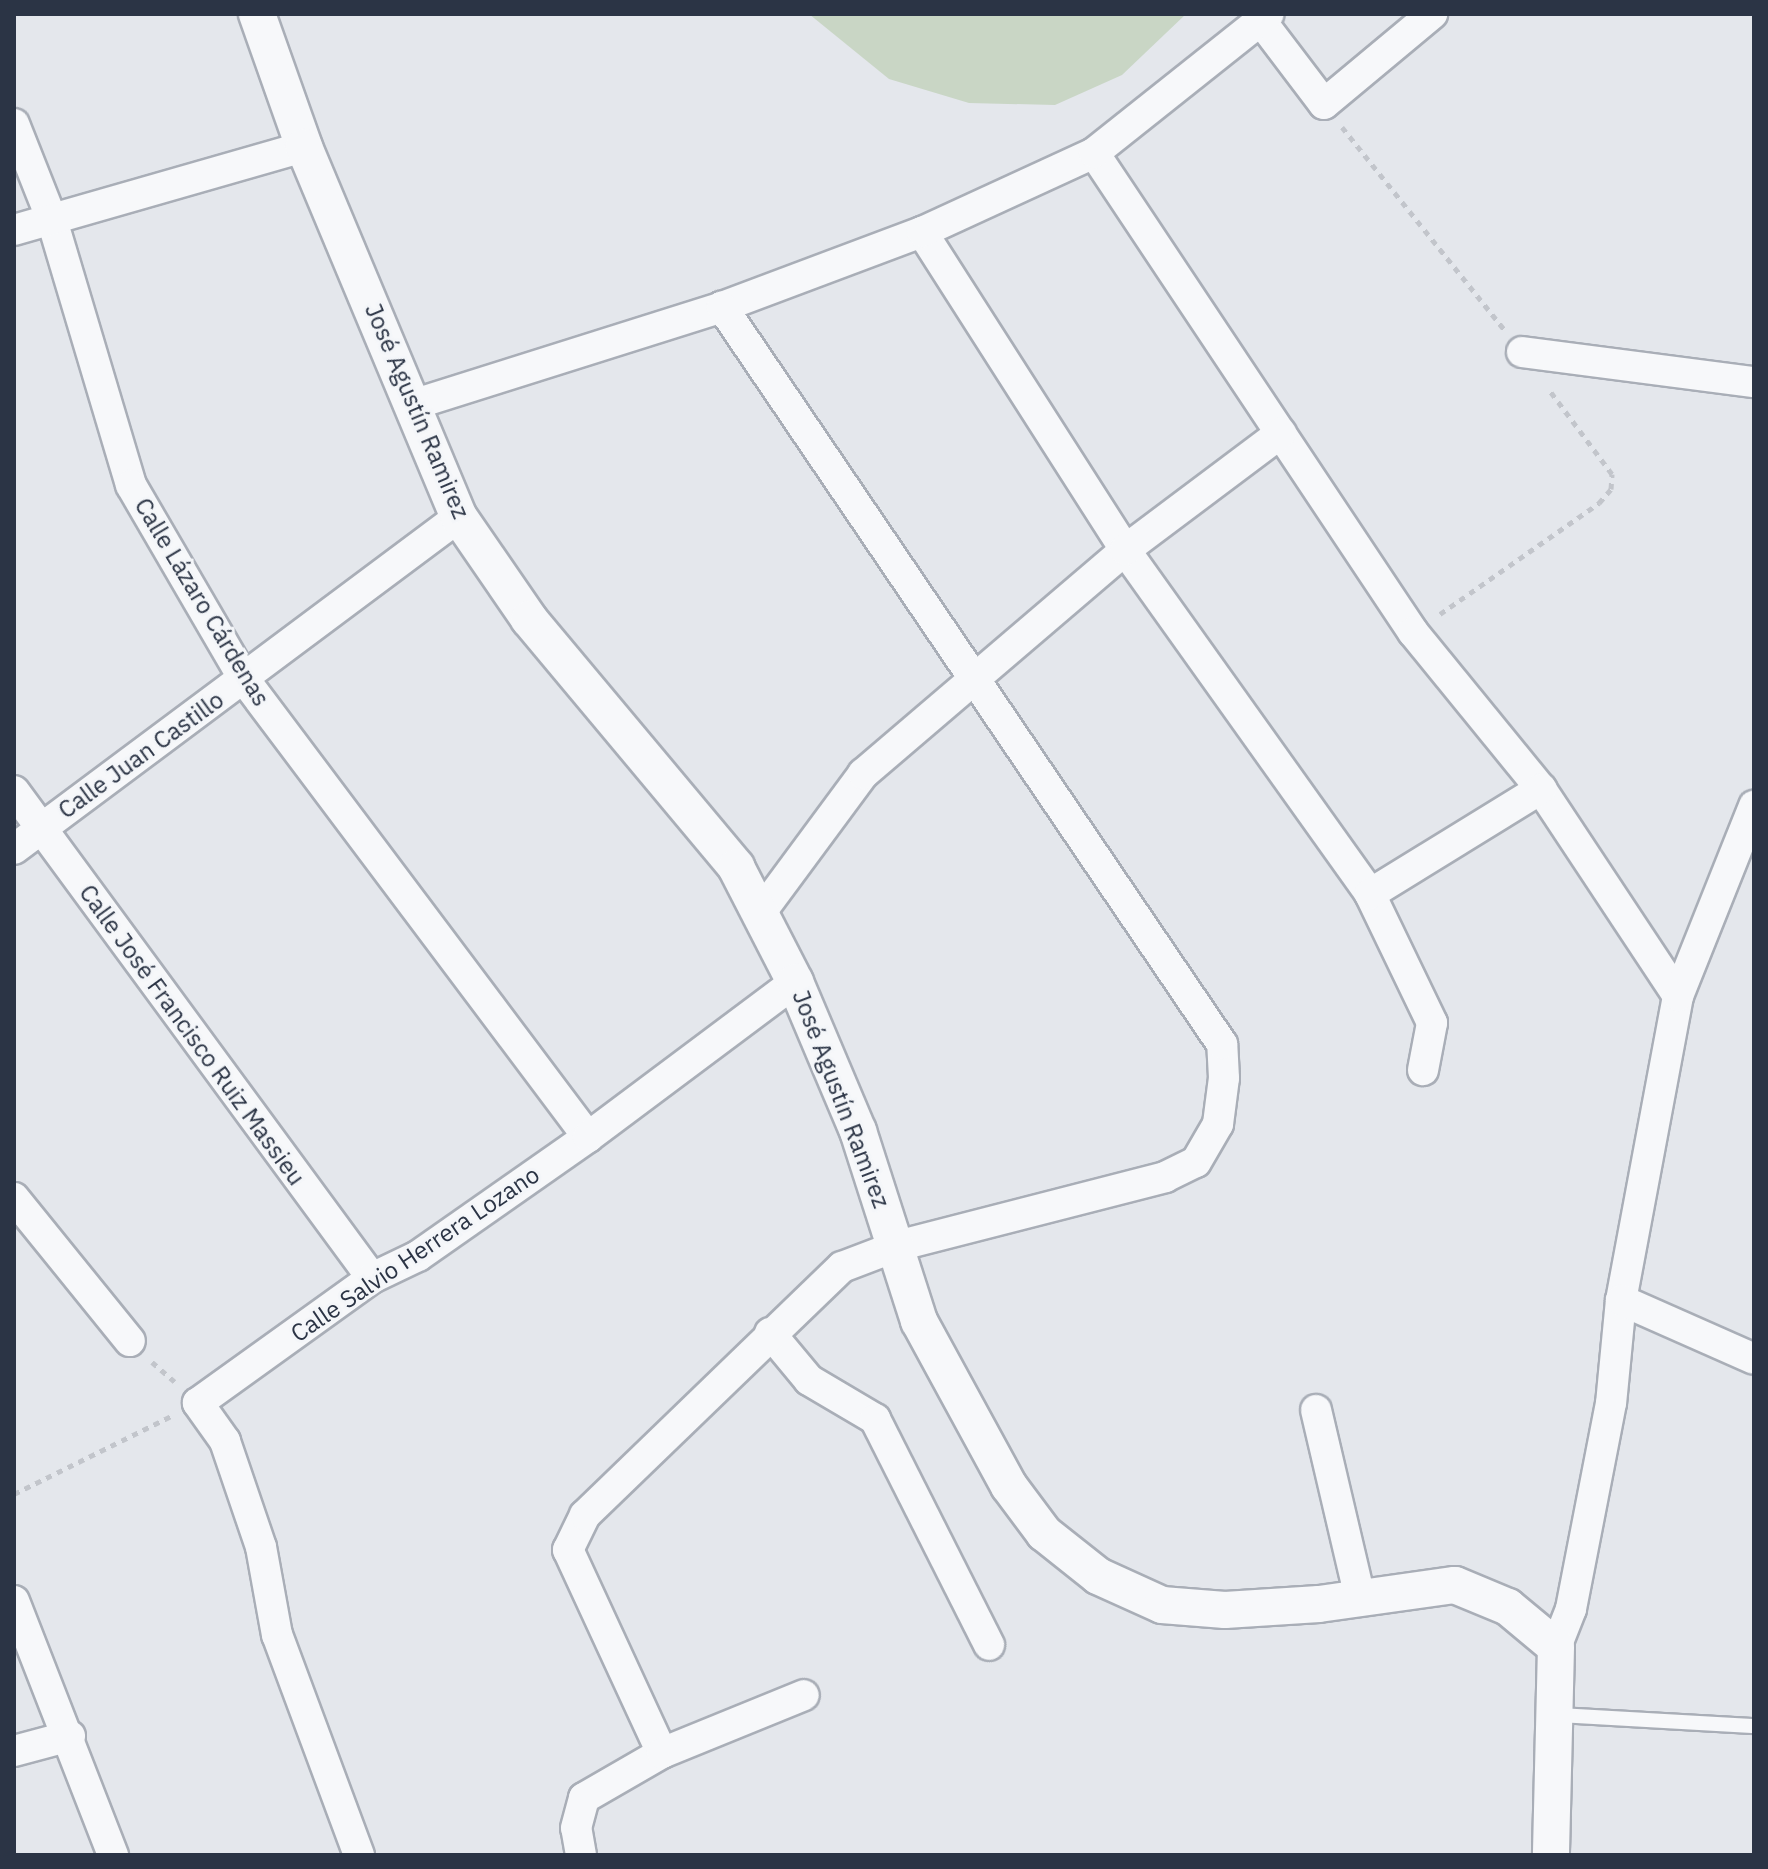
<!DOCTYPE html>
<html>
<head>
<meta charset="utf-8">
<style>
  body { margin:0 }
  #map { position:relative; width:1768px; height:1869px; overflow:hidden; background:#e4e7ec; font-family:"IBM Plex Sans",sans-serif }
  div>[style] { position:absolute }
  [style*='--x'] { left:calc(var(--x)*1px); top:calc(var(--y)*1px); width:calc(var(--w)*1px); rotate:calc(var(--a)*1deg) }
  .green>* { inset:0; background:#c9d6c5 }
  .path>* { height:5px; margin-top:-2.5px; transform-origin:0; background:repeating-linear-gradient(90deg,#c2c5cb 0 6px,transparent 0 12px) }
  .roads { filter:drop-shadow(2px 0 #a9aeb7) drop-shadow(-2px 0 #a9aeb7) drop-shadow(0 2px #a9aeb7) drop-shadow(0 -2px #a9aeb7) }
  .service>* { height:14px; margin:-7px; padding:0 7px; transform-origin:7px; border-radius:7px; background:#f7f8fa }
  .minor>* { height:30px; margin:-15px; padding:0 15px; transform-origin:15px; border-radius:15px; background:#f7f8fa }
  .tertiary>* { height:36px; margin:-18px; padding:0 18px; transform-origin:18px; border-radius:18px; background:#f7f8fa }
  span { translate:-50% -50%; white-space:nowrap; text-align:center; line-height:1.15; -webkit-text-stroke:6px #f4f6f9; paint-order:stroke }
  .street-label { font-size:24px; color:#2b3445 }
  .frame { position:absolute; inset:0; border:16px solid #2b3445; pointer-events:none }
</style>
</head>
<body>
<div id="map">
  <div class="green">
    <div style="clip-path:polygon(809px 14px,1186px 14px,1122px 75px,1055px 105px,969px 103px,889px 79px)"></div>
  </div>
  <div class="path">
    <div style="--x:1342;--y:127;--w:259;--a:51.3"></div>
    <div style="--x:1440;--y:614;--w:194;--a:-34.9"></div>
    <div style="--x:1599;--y:503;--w:18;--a:-49"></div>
    <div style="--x:1611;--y:489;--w:15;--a:-86"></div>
    <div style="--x:1612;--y:474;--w:107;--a:-126.7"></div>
    <div style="--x:152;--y:1362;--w:30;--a:41"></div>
    <div style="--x:14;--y:1494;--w:175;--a:-26.4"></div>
  </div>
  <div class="roads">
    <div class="service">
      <div style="--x:1557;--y:1715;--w:197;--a:3.2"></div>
    </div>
    <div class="minor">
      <div style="--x:1261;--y:21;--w:104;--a:52.8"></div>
      <div style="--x:1324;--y:104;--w:141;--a:-39.8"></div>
      <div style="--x:14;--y:124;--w:103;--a:68.4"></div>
      <div style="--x:52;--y:220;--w:277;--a:73.4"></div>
      <div style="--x:131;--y:485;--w:225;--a:59.8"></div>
      <div style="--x:244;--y:679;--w:573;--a:53.09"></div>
      <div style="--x:1094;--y:153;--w:576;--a:56.34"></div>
      <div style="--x:1413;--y:632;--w:203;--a:50.8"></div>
      <div style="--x:1541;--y:789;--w:248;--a:56.5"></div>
      <div style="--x:1678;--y:996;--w:309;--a:100.6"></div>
      <div style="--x:1621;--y:1300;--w:103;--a:95.5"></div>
      <div style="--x:1611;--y:1403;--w:210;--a:101"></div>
      <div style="--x:1571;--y:1609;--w:41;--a:111.5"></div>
      <div style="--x:14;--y:230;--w:302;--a:-16"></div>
      <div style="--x:922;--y:232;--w:377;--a:57.4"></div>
      <div style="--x:1125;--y:550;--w:422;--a:54.5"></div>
      <div style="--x:1370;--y:894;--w:143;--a:64.3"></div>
      <div style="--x:1432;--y:1023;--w:48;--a:100.8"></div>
      <div style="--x:1522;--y:352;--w:234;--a:7.4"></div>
      <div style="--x:412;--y:405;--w:325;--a:-17.5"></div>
      <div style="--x:722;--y:307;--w:214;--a:-20.6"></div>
      <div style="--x:922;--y:232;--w:189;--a:-24.7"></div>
      <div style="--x:1094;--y:153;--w:223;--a:-38.5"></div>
      <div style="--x:14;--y:791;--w:604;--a:53.68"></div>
      <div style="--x:14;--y:849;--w:555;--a:-36.73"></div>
      <div style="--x:1370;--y:894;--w:201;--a:-31.6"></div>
      <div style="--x:761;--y:912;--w:172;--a:-53.5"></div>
      <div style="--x:863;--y:774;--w:345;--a:-40.5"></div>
      <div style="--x:1125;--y:550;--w:195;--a:-36.9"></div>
      <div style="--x:1678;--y:996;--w:205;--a:-68.2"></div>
      <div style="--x:14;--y:1198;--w:184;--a:51"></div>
      <div style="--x:1621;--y:1300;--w:145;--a:23.9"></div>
      <div style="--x:770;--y:1333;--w:61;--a:50.3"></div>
      <div style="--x:809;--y:1380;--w:77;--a:30.6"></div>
      <div style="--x:875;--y:1419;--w:253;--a:63.2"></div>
      <div style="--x:1316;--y:1410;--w:193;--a:76.8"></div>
      <div style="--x:14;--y:1601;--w:273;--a:68.7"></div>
      <div style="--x:14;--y:1751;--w:58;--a:-15"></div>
      <div style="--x:662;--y:1753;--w:224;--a:-114.8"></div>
      <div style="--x:568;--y:1550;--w:39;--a:-64"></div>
      <div style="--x:585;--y:1515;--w:357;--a:-44"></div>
      <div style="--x:842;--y:1267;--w:59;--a:-20.9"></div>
      <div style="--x:897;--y:1246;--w:277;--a:-14.4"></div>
      <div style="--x:1165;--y:1177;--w:34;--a:-26"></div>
      <div style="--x:1196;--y:1162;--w:44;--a:-59.9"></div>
      <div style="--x:1218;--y:1124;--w:46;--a:-82.6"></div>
      <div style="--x:1224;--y:1078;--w:34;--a:-93"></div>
      <div style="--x:1222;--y:1044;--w:891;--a:-124.15"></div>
      <div style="--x:359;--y:1855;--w:235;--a:-110.4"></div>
      <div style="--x:277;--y:1635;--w:89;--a:-100.3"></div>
      <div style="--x:261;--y:1547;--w:112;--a:-108.8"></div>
      <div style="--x:225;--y:1441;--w:47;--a:-125.4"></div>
      <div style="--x:198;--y:1403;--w:214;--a:-35.7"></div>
      <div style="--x:372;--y:1278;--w:51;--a:-25.6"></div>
      <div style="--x:418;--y:1256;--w:208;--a:-35"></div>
      <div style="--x:588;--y:1137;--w:259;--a:-36.8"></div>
      <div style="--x:581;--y:1855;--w:27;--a:-100"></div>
      <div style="--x:576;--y:1828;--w:31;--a:-75"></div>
      <div style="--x:584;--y:1798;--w:90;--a:-30"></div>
      <div style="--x:662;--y:1753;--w:153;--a:-22.2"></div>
    </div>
    <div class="tertiary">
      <div style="--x:257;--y:14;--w:141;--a:70.5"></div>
      <div style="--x:304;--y:147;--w:401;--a:67.3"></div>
      <div style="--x:459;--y:517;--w:124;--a:55.5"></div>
      <div style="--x:529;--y:619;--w:323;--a:50.1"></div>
      <div style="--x:736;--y:867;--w:129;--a:62.8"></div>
      <div style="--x:795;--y:982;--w:162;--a:67.1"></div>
      <div style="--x:858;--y:1131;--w:200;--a:72.2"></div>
      <div style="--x:919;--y:1321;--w:188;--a:61.4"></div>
      <div style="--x:1009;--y:1486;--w:59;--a:53.3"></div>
      <div style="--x:1044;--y:1533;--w:69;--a:38.5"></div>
      <div style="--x:1098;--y:1576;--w:70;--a:24.4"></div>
      <div style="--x:1162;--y:1605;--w:63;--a:4.5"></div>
      <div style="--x:1225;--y:1610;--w:94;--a:-3.7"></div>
      <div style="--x:1319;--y:1604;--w:137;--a:-8"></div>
      <div style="--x:1455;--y:1585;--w:57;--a:22.5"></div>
      <div style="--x:1508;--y:1607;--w:62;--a:39.8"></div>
      <div style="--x:1556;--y:1647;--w:208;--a:91.4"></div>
    </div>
  </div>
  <div class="street-label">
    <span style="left:417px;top:411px;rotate:67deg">José Agustín Ramirez</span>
    <span style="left:202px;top:602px;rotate:59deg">Calle Lázaro Cárdenas</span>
    <span style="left:141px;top:755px;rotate:-36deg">Calle Juan Castillo</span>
    <span style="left:192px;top:1035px;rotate:54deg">Calle José Francisco Ruiz Massieu</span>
    <span style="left:841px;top:1099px;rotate:69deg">José Agustín Ramirez</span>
    <span style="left:415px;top:1254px;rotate:-34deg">Calle Salvio Herrera Lozano</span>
  </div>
  <div class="frame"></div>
</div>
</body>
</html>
